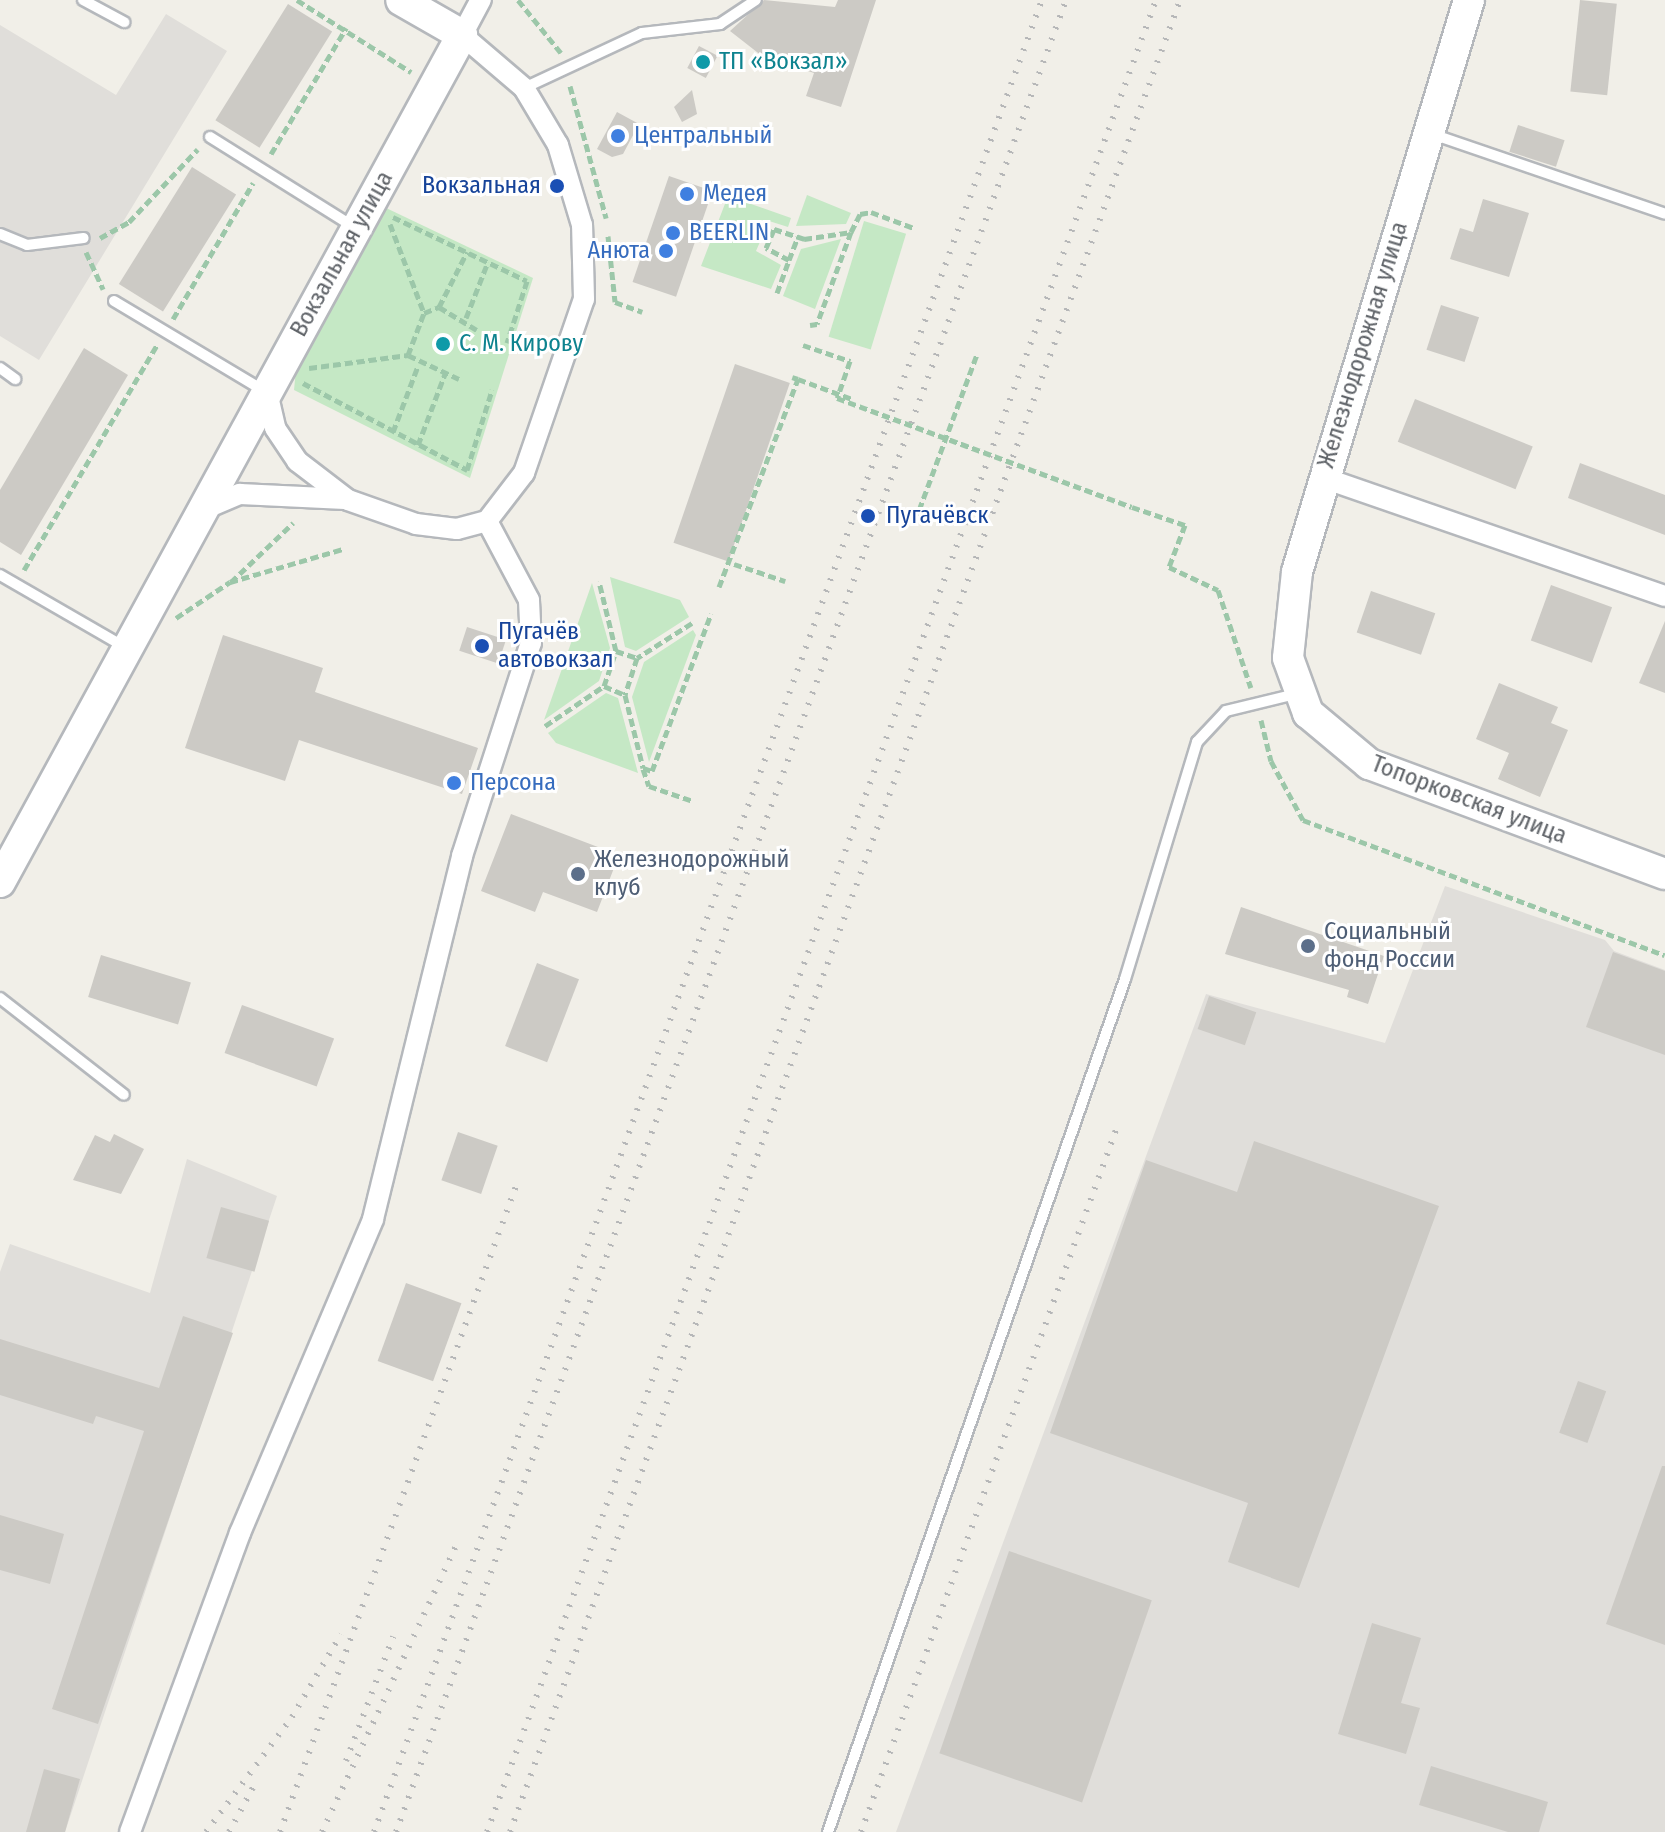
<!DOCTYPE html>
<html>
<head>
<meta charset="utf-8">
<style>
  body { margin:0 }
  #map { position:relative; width:1665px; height:1832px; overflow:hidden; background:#f1efe8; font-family:"Fira Sans Condensed",sans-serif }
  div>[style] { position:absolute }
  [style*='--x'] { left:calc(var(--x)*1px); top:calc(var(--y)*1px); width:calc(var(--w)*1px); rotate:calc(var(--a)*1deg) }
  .industrial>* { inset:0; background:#e0deda }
  .green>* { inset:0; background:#c5e8c5; transform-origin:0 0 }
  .building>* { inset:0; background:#cccac5; transform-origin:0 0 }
  .path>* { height:5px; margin-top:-2.5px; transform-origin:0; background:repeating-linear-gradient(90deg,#9cc7a9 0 8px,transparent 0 12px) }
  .roads { filter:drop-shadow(2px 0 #b5b8bc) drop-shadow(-2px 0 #b5b8bc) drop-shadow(0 2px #b5b8bc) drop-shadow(0 -2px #b5b8bc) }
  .lane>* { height:10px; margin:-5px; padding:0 5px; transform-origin:5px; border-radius:5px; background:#fff }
  .street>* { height:20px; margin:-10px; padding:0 10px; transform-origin:10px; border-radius:10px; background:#fff }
  .secondary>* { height:30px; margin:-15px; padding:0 15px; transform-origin:15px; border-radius:15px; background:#fff }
  .rail>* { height:6px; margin-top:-3px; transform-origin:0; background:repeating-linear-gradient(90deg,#b6b7b8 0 2px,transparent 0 12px) }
  .path-bridge>* { height:5px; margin-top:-2.5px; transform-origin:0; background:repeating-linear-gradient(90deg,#9cc7a9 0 8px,transparent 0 12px) }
  .dots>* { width:22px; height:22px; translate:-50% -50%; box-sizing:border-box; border:4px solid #fff; border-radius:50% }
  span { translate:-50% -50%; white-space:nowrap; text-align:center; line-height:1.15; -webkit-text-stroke:6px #fff; paint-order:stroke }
  .culture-label { font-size:24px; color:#0d838f }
  .left { translate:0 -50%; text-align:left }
  .shop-label { font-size:24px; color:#366cbe }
  .right { translate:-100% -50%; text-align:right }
  .transit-label { font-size:24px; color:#164399 }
  .street-label { font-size:24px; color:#5f6368 }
  .service-label { font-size:24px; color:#4e5e75 }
</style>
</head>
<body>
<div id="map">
  <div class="industrial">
    <div style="clip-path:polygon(166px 14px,227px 51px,39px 360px,0 336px,0 25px,116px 95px)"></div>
    <div style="clip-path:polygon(1445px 886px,1605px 940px,1614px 951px,1665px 970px,1665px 1832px,896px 1832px,1206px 994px,1385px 1043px)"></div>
    <div style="clip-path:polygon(187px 1159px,277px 1196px,65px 1832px,0 1832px,0 1272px,10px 1244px,150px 1293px)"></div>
  </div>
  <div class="green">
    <div style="clip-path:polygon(807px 195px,851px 213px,846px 224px,796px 226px)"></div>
    <div style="clip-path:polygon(728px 196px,791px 218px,788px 227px,769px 221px,756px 251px,781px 265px,771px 289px,701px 266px)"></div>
    <div style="clip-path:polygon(384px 207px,533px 278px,470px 478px,294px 390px,296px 369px)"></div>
    <div style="left:864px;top:221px;width:44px;height:121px;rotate:17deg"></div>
    <div style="clip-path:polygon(841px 239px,815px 309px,783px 296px,801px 249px)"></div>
    <div style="clip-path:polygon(610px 577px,680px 600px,689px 617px,636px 651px,625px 647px)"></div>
    <div style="clip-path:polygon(592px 583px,610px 648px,599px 681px,544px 720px)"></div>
    <div style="clip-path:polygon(693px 630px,696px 635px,649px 762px,632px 697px,644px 662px)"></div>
    <div style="clip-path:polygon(606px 693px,618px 698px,638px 773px,556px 743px,548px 733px)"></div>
  </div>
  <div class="building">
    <div style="clip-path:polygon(764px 0,835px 7px,838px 0,876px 0,841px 107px,806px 96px,814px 73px,762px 56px,730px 31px)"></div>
    <div style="left:1580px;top:0;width:37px;height:92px;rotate:6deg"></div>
    <div style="left:288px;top:4px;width:52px;height:137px;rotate:32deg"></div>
    <div style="left:699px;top:46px;width:21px;height:25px;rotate:28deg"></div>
    <div style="clip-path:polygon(692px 90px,697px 114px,682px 122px,674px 107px)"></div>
    <div style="clip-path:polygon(617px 112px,639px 124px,623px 154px,612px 157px,597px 149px)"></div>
    <div style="left:1518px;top:125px;width:49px;height:28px;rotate:18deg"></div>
    <div style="left:192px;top:167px;width:52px;height:138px;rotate:32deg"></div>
    <div style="left:669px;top:176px;width:46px;height:112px;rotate:19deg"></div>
    <div style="clip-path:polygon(1483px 199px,1529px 213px,1509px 277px,1450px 259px,1460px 228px,1473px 232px)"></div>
    <div style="left:1441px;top:305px;width:40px;height:47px;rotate:18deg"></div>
    <div style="clip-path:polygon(84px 348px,128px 375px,21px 555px,0 542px,0 490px)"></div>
    <div style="left:735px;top:364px;width:58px;height:189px;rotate:19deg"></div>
    <div style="left:1415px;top:399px;width:127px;height:46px;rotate:22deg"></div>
    <div style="clip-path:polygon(1580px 463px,1665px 495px,1665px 535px,1568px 498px)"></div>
    <div style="left:1551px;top:585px;width:65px;height:59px;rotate:20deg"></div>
    <div style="left:1371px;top:591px;width:68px;height:44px;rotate:19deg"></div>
    <div style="clip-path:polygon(1665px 621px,1665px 693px,1639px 683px)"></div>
    <div style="left:467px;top:627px;width:41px;height:25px;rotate:18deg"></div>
    <div style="clip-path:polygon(223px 635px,323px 668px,315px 692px,478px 748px,462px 794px,299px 740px,285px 781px,185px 748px)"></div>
    <div style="clip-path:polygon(1499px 683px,1558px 707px,1551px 723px,1568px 730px,1540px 797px,1498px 779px,1509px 753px,1476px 739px)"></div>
    <div style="clip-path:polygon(511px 814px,619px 855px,597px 912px,543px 892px,535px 912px,481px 891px)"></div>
    <div style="clip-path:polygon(1241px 907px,1384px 956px,1368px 1004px,1347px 997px,1349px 990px,1225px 954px)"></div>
    <div style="clip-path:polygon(1613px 952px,1665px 971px,1665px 1055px,1586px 1027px)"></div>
    <div style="left:101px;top:955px;width:94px;height:44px;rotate:17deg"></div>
    <div style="left:537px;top:963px;width:45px;height:89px;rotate:21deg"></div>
    <div style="left:1209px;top:996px;width:50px;height:35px;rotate:19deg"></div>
    <div style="left:242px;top:1005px;width:98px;height:51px;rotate:20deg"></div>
    <div style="left:458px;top:1132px;width:42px;height:51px;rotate:19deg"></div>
    <div style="clip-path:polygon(114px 1134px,144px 1149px,121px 1194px,73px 1180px,95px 1135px,110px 1142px)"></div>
    <div style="clip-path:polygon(1254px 1141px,1439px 1206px,1299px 1588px,1228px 1562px,1248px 1503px,1050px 1433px,1146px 1160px,1237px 1192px)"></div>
    <div style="left:221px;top:1207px;width:50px;height:53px;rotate:16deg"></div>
    <div style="left:406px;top:1283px;width:59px;height:83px;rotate:20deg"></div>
    <div style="clip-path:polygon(183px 1316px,233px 1333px,98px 1724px,52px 1709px,144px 1431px,96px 1416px,93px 1424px,0 1395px,0 1339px,159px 1388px)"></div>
    <div style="left:1578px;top:1381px;width:30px;height:55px;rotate:20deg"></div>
    <div style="clip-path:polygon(1662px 1466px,1665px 1466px,1665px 1645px,1606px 1624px)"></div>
    <div style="clip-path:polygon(0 1515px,64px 1534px,50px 1584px,0 1570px)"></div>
    <div style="left:1009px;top:1551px;width:151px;height:214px;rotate:19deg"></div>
    <div style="clip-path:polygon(1372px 1623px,1421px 1638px,1401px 1703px,1420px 1708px,1406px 1754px,1338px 1734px)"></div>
    <div style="clip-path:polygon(1431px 1766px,1548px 1802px,1539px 1832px,1508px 1832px,1419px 1805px)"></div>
    <div style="clip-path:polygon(44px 1769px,80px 1779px,65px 1832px,26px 1832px)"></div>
  </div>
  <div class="path">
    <div style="--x:297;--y:0;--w:135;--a:32.3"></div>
    <div style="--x:518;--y:0;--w:68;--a:50.9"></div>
    <div style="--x:570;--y:86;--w:137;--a:74.7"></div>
    <div style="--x:271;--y:154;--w:147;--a:-59.2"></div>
    <div style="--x:393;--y:217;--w:148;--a:25.5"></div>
    <div style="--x:527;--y:281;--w:65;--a:107.9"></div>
    <div style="--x:390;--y:224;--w:95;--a:69.1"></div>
    <div style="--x:851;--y:232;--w:20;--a:-63"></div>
    <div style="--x:860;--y:214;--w:11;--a:-10"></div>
    <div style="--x:871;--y:212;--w:46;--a:20.4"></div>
    <div style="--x:608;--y:236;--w:66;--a:83.9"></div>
    <div style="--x:615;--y:302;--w:29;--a:20"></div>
    <div style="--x:100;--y:238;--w:33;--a:-29"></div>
    <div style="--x:129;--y:222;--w:100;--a:-46.6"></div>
    <div style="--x:86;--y:252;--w:41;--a:65.3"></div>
    <div style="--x:789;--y:260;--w:25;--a:-69"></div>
    <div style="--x:777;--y:293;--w:35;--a:-70"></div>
    <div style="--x:789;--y:260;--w:26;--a:-152"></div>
    <div style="--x:766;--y:248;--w:21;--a:-67"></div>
    <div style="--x:774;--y:229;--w:32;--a:18"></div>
    <div style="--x:804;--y:239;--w:48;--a:-8.5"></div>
    <div style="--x:851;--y:232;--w:98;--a:110.3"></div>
    <div style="--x:817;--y:324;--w:7;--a:172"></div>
    <div style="--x:439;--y:307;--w:62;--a:-63"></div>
    <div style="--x:466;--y:318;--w:60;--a:-68.6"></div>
    <div style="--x:173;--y:319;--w:158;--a:-59.5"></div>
    <div style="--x:803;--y:345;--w:50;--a:18.8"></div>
    <div style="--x:850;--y:361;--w:39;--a:109"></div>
    <div style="--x:309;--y:368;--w:100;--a:-7.5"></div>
    <div style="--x:459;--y:379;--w:56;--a:-154.8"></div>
    <div style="--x:408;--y:355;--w:45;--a:-69.1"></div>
    <div style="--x:424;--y:313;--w:16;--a:-22"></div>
    <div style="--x:439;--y:307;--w:44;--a:31.2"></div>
    <div style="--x:798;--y:379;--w:58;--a:20.3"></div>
    <div style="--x:303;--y:383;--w:186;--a:27.9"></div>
    <div style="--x:467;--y:470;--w:84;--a:-72.6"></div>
    <div style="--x:393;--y:432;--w:71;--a:-69.3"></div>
    <div style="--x:418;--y:445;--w:76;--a:-69.2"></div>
    <div style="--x:1132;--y:507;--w:56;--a:18.8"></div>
    <div style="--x:1185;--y:525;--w:45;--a:110.9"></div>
    <div style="--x:1169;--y:567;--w:54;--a:25.1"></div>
    <div style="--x:1218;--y:590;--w:103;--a:71.4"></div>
    <div style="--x:915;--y:521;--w:178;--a:-69.6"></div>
    <div style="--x:734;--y:564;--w:54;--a:18.4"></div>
    <div style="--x:24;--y:570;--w:261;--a:-59.4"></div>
    <div style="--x:231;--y:582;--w:86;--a:-43.6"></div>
    <div style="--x:719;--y:587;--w:222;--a:-69.2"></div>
    <div style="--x:798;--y:379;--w:6;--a:-162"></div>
    <div style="--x:176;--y:618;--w:65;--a:-33.7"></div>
    <div style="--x:230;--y:582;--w:118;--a:-16.3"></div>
    <div style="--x:692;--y:623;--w:65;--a:147.5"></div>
    <div style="--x:637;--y:658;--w:39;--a:108"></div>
    <div style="--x:625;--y:695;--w:75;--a:76.1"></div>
    <div style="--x:643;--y:768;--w:9;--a:18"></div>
    <div style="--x:652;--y:771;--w:168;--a:-69.4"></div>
    <div style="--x:616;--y:651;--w:22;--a:18"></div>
    <div style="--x:604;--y:686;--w:23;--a:23"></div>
    <div style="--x:1261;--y:720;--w:42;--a:76.3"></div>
    <div style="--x:1271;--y:761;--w:67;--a:61.5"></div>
    <div style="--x:1303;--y:820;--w:386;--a:20.5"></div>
    <div style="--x:545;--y:726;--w:71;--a:-34.1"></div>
    <div style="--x:604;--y:686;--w:37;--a:-71"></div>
    <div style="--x:616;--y:651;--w:72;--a:-103.7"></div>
    <div style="--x:643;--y:769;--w:18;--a:71"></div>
    <div style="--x:649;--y:786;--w:46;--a:18.8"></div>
  </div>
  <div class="roads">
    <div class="lane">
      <div style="--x:83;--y:0;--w:47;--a:28.2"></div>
      <div style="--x:524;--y:88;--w:130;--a:-25"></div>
      <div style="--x:642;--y:33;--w:79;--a:-6.6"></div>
      <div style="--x:720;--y:24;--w:43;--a:-33.7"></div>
      <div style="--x:1432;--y:134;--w:246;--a:18.9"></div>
      <div style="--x:210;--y:137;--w:170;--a:32"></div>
      <div style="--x:0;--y:234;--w:29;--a:22"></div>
      <div style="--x:27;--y:245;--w:57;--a:-7"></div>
      <div style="--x:114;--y:301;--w:174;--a:30.9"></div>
      <div style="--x:0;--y:368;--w:19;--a:36"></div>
      <div style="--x:0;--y:575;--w:142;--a:30"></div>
      <div style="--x:0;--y:998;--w:157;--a:38"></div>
      <div style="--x:828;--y:1832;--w:903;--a:-70.8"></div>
      <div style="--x:1125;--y:979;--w:248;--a:-73.1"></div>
      <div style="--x:1197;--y:742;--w:42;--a:-46.9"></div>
      <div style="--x:1226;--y:711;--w:72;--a:-13.7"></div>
    </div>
    <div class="street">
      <div style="--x:267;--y:392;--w:37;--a:77"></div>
      <div style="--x:275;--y:428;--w:40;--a:56"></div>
      <div style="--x:297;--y:461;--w:64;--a:37.4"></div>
      <div style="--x:348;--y:500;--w:72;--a:19.4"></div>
      <div style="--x:416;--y:524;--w:41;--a:7"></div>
      <div style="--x:457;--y:529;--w:31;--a:-15"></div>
      <div style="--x:487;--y:521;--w:61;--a:-52.4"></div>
      <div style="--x:524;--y:473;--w:184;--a:-71"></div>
      <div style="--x:584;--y:299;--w:74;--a:-91.5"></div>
      <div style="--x:582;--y:225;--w:84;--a:-106.7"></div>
      <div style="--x:558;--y:145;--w:66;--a:-120.8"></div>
      <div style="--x:524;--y:88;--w:82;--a:-139.5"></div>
      <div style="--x:462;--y:35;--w:40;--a:-62"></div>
      <div style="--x:1324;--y:478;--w:361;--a:19.1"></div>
      <div style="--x:204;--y:509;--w:39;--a:-23"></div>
      <div style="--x:240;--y:494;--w:105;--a:2.7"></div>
      <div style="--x:130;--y:1832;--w:319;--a:-69.8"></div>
      <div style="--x:240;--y:1533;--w:341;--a:-67"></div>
      <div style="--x:373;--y:1219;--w:374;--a:-76.2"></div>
      <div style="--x:462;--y:856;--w:224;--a:-72.1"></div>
      <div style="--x:531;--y:643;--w:43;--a:-92.7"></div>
      <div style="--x:529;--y:600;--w:89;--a:-118"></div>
    </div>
    <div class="secondary">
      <div style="--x:1469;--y:0;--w:597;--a:106.74"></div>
      <div style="--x:1297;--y:572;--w:86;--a:96"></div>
      <div style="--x:1288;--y:658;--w:59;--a:70"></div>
      <div style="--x:1308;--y:713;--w:80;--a:39.9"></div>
      <div style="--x:1369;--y:764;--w:316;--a:20.4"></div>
      <div style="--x:0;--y:882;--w:965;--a:-61.39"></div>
      <div style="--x:462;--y:35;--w:70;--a:-150.2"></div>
    </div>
  </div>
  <div class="rail">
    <div style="--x:346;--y:1761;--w:133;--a:-69.2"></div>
    <div style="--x:206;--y:1832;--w:144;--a:-53.2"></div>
    <div style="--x:292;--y:1717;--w:96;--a:-59.4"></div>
    <div style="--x:229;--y:1832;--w:59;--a:-61.7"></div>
    <div style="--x:280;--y:1832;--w:688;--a:-69.93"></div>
    <div style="--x:322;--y:1832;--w:323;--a:-64.9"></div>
    <div style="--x:374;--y:1832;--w:1950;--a:-69.97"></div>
    <div style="--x:396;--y:1832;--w:1951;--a:-69.91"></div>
    <div style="--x:487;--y:1832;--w:1950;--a:-69.94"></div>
    <div style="--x:510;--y:1832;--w:1951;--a:-69.91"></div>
    <div style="--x:861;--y:1832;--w:750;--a:-70.04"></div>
  </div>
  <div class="path-bridge">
    <div style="--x:837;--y:398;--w:314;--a:20.3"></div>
  </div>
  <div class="dots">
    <div style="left:703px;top:62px;background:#0f9aa8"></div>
    <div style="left:618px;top:136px;background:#3f7fe0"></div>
    <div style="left:557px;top:186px;background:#1a4fb4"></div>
    <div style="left:687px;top:194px;background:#3f7fe0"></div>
    <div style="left:673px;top:233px;background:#3f7fe0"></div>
    <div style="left:666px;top:251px;background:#3f7fe0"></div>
    <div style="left:443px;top:344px;background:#0f9aa8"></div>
    <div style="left:868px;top:516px;background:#1a4fb4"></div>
    <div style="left:482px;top:646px;background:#1a4fb4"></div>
    <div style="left:454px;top:783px;background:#3f7fe0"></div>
    <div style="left:578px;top:874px;background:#5c6f8a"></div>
    <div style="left:1308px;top:946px;background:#5c6f8a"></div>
  </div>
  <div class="culture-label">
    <span class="left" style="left:719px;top:62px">ТП «Вокзал»</span>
    <span class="left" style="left:459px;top:344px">С. М. Кирову</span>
  </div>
  <div class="shop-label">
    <span class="left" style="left:634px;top:136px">Центральный</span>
    <span class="left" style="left:703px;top:194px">Медея</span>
    <span class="left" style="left:689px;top:233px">BEERLIN</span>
    <span class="right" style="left:650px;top:251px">Анюта</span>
    <span class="left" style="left:470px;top:783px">Персона</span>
  </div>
  <div class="transit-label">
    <span class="right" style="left:541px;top:186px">Вокзальная</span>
    <span class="left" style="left:886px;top:516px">Пугачёвск</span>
    <span class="left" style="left:498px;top:646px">Пугачёв<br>автовокзал</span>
  </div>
  <div class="street-label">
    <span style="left:342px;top:254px;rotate:-61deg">Вокзальная улица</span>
    <span style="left:1363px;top:345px;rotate:-73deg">Железнодорожная улица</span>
    <span style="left:1469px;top:800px;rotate:21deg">Топорковская улица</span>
  </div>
  <div class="service-label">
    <span class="left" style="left:594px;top:874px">Железнодорожный<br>клуб</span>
    <span class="left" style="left:1324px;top:946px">Социальный<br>фонд России</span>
  </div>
</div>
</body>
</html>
